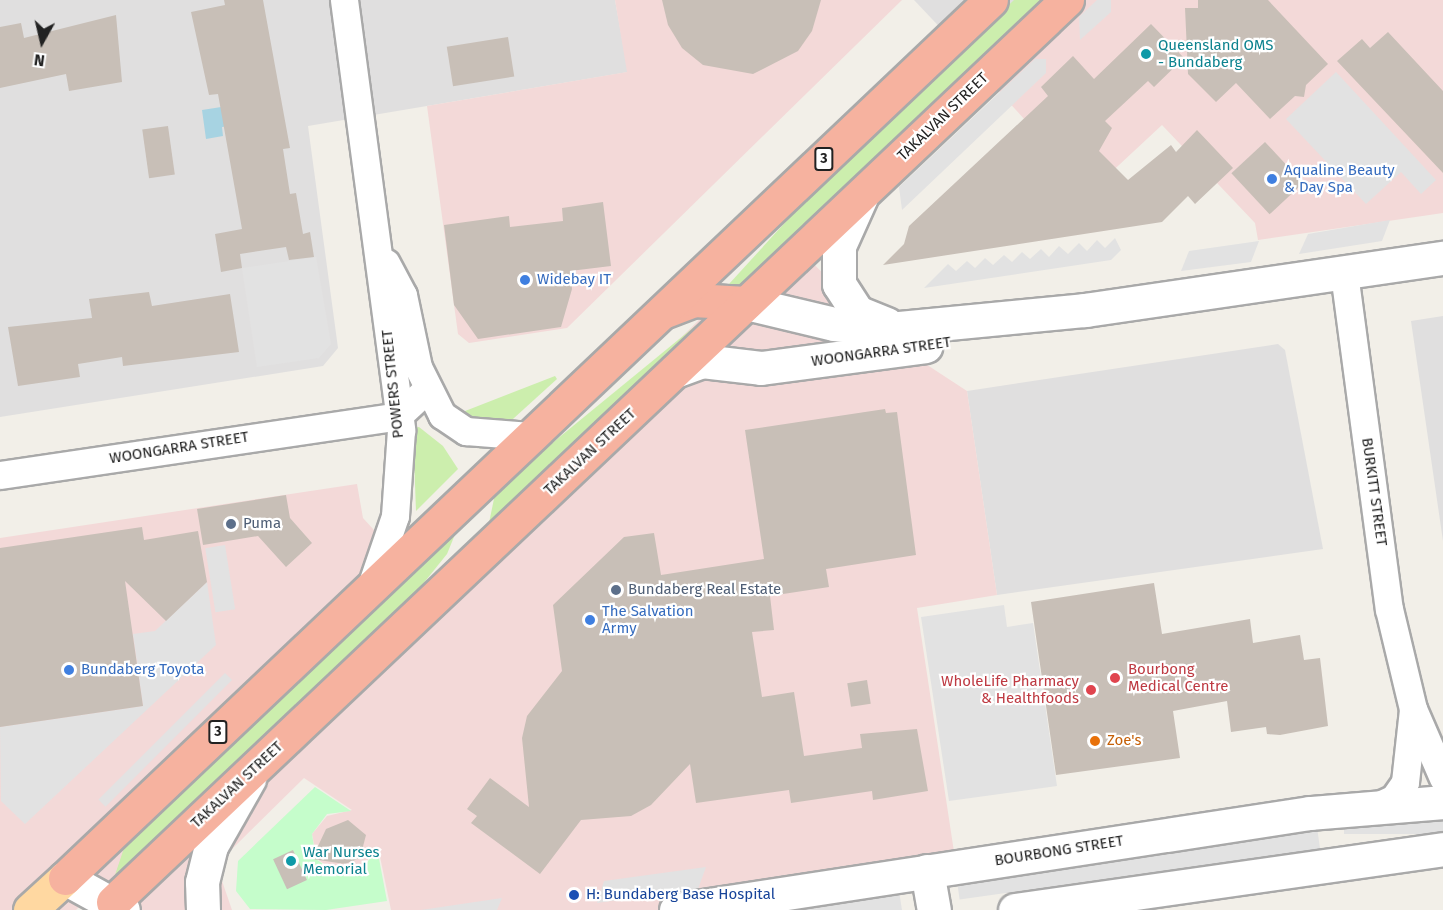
<!DOCTYPE html>
<html>
<head>
<meta charset="utf-8">
<style>
  body { margin:0 }
  #map { position:relative; width:1443px; height:910px; overflow:hidden; background:#f2efe8; font-family:"Fira Sans",sans-serif }
  div>[style] { position:absolute }
  [style*='--x'] { left:calc(var(--x)*1px); top:calc(var(--y)*1px); width:calc(var(--w)*1px); rotate:calc(var(--a)*1deg) }
  .residential>* { inset:0; background:#e0dfdf }
  .commercial>* { inset:0; background:#f3d9d8 }
  .grass>* { inset:0; background:#cceead }
  .park>* { inset:0; background:#c5fdcb }
  .parking>* { inset:0; background:#e2e2e2; transform-origin:0 0 }
  .water>* { inset:0; background:#a7d3e2 }
  .building>* { inset:0; background:#c8bfb7; transform-origin:0 0 }
  .roads { filter:drop-shadow(2px 0 #a9a9a9) drop-shadow(-2px 0 #a9a9a9) drop-shadow(0 2px #a9a9a9) drop-shadow(0 -2px #a9a9a9) }
  .minor>* { height:27px; margin:-13.5px; padding:0 13.5px; transform-origin:13.5px; border-radius:13.5px; background:#fff }
  .tertiary>* { height:33px; margin:-16.5px; padding:0 16.5px; transform-origin:16.5px; border-radius:16.5px; background:#fff }
  .primary>* { height:33px; margin:-16.5px; padding:0 16.5px; transform-origin:16.5px; border-radius:16.5px; background:#ffd8a1 }
  .trunk>* { height:33px; margin:-16.5px; padding:0 16.5px; transform-origin:16.5px; border-radius:16.5px; background:#f6b29f }
  .dots>* { width:16px; height:16px; translate:-50% -50%; box-sizing:border-box; border:3px solid #fff; border-radius:50% }
  span { translate:-50% -50%; white-space:nowrap; text-align:center; line-height:1.15; -webkit-text-stroke:4.5px #fff; paint-order:stroke }
  .shield-label span { padding:2px 4px; background:#fff; border:2px solid; border-radius:4px; -webkit-text-stroke-width:0 }
  .shield-label { font-size:14px; color:#222; font-weight:700 }
  .culture-label { font-size:15px; color:#0d838f }
  .left { translate:0 -50%; text-align:left }
  .street-label { font-size:15px; color:#222 }
  .shop-label { font-size:15px; color:#366cbe }
  .service-label { font-size:15px; color:#4e5e75 }
  .health-label { font-size:15px; color:#be3a42 }
  .right { translate:-100% -50%; text-align:right }
  .food-label { font-size:15px; color:#c56008 }
  .transit-label { font-size:15px; color:#164399 }
  .north { position:absolute; left:12px; top:12px; width:60px; height:60px; -webkit-text-stroke:4px #fff; paint-order:stroke; rotate:188deg; font-size:16px; font-weight:700; line-height:24px; text-align:center; color:#222 }
  .north::after { content:''; display:block; margin:auto; width:21px; height:27px; background:#222; clip-path:polygon(50% 0,100% 100%,50% 72%,0 100%) }
</style>
</head>
<body>
<div id="map">
  <div class="residential">
    <div style="clip-path:polygon(0 0,615px 0,628px 72px,308px 126px,338px 348px,323px 366px,0 417px)"></div>
    <div style="clip-path:polygon(914px 0,1028px 0,968px 57px)"></div>
    <div style="clip-path:polygon(1443px 316px,1443px 541px,1411px 321px)"></div>
    <div style="clip-path:polygon(1278px 344px,1285px 350px,1323px 549px,997px 595px,967px 391px)"></div>
  </div>
  <div class="commercial">
    <div style="clip-path:polygon(615px 0,902px 0,567px 328px,469px 343px,458px 334px,427px 106px,627px 72px)"></div>
    <div style="clip-path:polygon(1028px 0,1443px 0,1443px 213px,1258px 240px,1255px 223px,1162px 125px,1090px 192px,968px 57px)"></div>
    <div style="clip-path:polygon(785px 235px,889px 340px,967px 391px,997px 595px,917px 608px,956px 865px,661px 910px,391px 910px,378px 847px,361px 868px,337px 873px,317px 859px,312px 834px,327px 816px,352px 810px,304px 778px,230px 851px,221px 878px,232px 910px,130px 910px,103px 883px,76px 910px,0 910px,0 538px,357px 484px,363px 518px,416px 576px,125px 862px,484px 532px)"></div>
  </div>
  <div class="grass">
    <div style="clip-path:polygon(1014px 0,1044px 0,741px 286px,729px 284px,824px 180px)"></div>
    <div style="clip-path:polygon(700px 322px,701px 324px,489px 523px,496px 489px)"></div>
    <div style="clip-path:polygon(555px 376px,557px 379px,480px 449px,460px 413px)"></div>
    <div style="clip-path:polygon(419px 427px,443px 446px,458px 469px,416px 511px,413px 428px)"></div>
    <div style="clip-path:polygon(458px 527px,447px 554px,414px 595px,114px 878px,126px 842px)"></div>
  </div>
  <div class="park">
    <div style="clip-path:polygon(315px 787px,351px 811px,327px 814px,312px 834px,316px 859px,337px 874px,362px 870px,377px 848px,387px 901px,326px 910px,250px 909px,236px 891px,238px 861px)"></div>
  </div>
  <div class="parking">
    <div style="clip-path:polygon(1097px 0,1111px 0,1111px 12px,1080px 40px,1079px 17px)"></div>
    <div style="clip-path:polygon(1035px 59px,1046px 59px,1046px 73px,902px 210px,899px 187px)"></div>
    <div style="clip-path:polygon(1336px 72px,1436px 180px,1421px 194px,1401px 172px,1366px 204px,1286px 119px)"></div>
    <div style="clip-path:polygon(1390px 220px,1382px 241px,1299px 254px,1308px 234px)"></div>
    <div style="clip-path:polygon(1115px 238px,1121px 250px,1111px 260px,924px 288px,948px 264px,956px 271px,967px 261px,975px 268px,985px 258px,993px 265px,1004px 255px,1012px 262px,1022px 252px,1030px 259px,1041px 249px,1049px 257px,1059px 246px,1068px 254px,1079px 243px,1087px 251px,1097px 240px,1105px 248px)"></div>
    <div style="clip-path:polygon(1259px 241px,1251px 262px,1181px 271px,1189px 251px)"></div>
    <div style="clip-path:polygon(316px 257px,331px 344px,319px 358px,257px 367px,242px 268px)"></div>
    <div style="left:225px;top:545px;width:65px;height:20px;rotate:81deg"></div>
    <div style="clip-path:polygon(207px 582px,216px 645px,25px 824px,1px 801px,0 727px,143px 706px,133px 634px,155px 631px)"></div>
    <div style="clip-path:polygon(1004px 605px,1007px 627px,1033px 623px,1057px 786px,949px 801px,921px 617px)"></div>
    <div style="left:225px;top:673px;width:10px;height:179px;rotate:45deg"></div>
    <div style="left:1443px;top:814px;width:20px;height:99px;rotate:90deg"></div>
    <div style="left:1317px;top:827px;width:22px;height:364px;rotate:82deg"></div>
    <div style="clip-path:polygon(706px 867px,698px 889px,597px 903px,604px 881px)"></div>
    <div style="clip-path:polygon(899px 891px,902px 910px,770px 910px)"></div>
    <div style="clip-path:polygon(502px 898px,497px 910px,421px 910px)"></div>
  </div>
  <div class="water">
    <div style="clip-path:polygon(234px 105px,237px 125px,222px 127px,223px 136px,206px 139px,202px 110px)"></div>
  </div>
  <div class="building">
    <div style="clip-path:polygon(224px 0,263px 0,290px 148px,283px 149px,290px 194px,296px 193px,303px 234px,310px 232px,314px 257px,289px 260px,286px 247px,240px 254px,242px 268px,221px 272px,215px 234px,242px 229px,218px 94px,209px 95px,191px 12px,225px 5px)"></div>
    <div style="clip-path:polygon(662px 0,821px 0,812px 31px,798px 51px,753px 74px,703px 65px,682px 48px,668px 25px)"></div>
    <div style="clip-path:polygon(1198px 0,1268px 0,1328px 64px,1306px 85px,1304px 97px,1295px 96px,1270px 119px,1236px 83px,1216px 102px,1188px 74px,1185px 8px,1198px 8px)"></div>
    <div style="clip-path:polygon(116px 15px,122px 82px,69px 91px,66px 74px,0 88px,0 27px,21px 23px,24px 38px)"></div>
    <div style="clip-path:polygon(1151px 24px,1184px 58px,1154px 87px,1148px 81px,1105px 121px,1112px 128px,1099px 151px,1128px 180px,1171px 145px,1176px 152px,1197px 130px,1233px 168px,1195px 204px,1188px 196px,1162px 222px,883px 265px,904px 244px,909px 226px,1048px 96px,1041px 87px,1073px 56px,1094px 79px)"></div>
    <div style="clip-path:polygon(1388px 32px,1443px 91px,1443px 173px,1337px 61px,1362px 39px,1370px 48px)"></div>
    <div style="left:508px;top:37px;width:40px;height:62px;rotate:81deg"></div>
    <div style="left:168px;top:126px;width:49px;height:26px;rotate:82deg"></div>
    <div style="left:1265px;top:142px;width:56px;height:46px;rotate:47deg"></div>
    <div style="clip-path:polygon(603px 202px,611px 266px,570px 271px,572px 289px,561px 327px,478px 339px,454px 305px,444px 225px,509px 216px,510px 227px,563px 221px,562px 208px)"></div>
    <div style="clip-path:polygon(149px 292px,152px 306px,230px 294px,239px 352px,123px 366px,122px 357px,78px 364px,80px 377px,18px 386px,8px 327px,92px 318px,89px 299px)"></div>
    <div style="clip-path:polygon(885px 409px,886px 413px,897px 412px,916px 555px,826px 569px,829px 587px,770px 596px,774px 630px,752px 632px,762px 697px,794px 692px,804px 756px,862px 748px,860px 734px,917px 729px,928px 791px,873px 800px,872px 791px,791px 803px,789px 790px,696px 803px,690px 764px,651px 805px,631px 816px,581px 820px,540px 874px,471px 823px,477px 816px,467px 809px,490px 778px,529px 807px,522px 738px,527px 716px,562px 671px,553px 605px,624px 537px,654px 533px,661px 575px,764px 559px,745px 430px)"></div>
    <div style="clip-path:polygon(286px 495px,290px 518px,312px 543px,286px 567px,258px 536px,203px 545px,197px 509px)"></div>
    <div style="clip-path:polygon(142px 527px,144px 540px,198px 531px,207px 582px,166px 621px,125px 581px,143px 706px,0 727px,0 548px)"></div>
    <div style="clip-path:polygon(1154px 583px,1162px 634px,1250px 619px,1253px 643px,1300px 635px,1304px 660px,1320px 658px,1328px 726px,1280px 735px,1267px 734px,1266px 727px,1231px 732px,1227px 701px,1173px 711px,1180px 758px,1056px 775px,1031px 602px)"></div>
    <div style="left:867px;top:680px;width:24px;height:20px;rotate:81deg"></div>
    <div style="clip-path:polygon(348px 820px,366px 835px,360px 858px,345px 864px,312px 859px,326px 829px)"></div>
    <div style="left:293px;top:850px;width:33px;height:22px;rotate:65deg"></div>
  </div>
  <div class="roads">
    <div class="minor">
      <div style="--x:344;--y:0;--w:434;--a:82.4"></div>
      <div style="--x:401;--y:430;--w:86;--a:94"></div>
      <div style="--x:395;--y:516;--w:71;--a:108.9"></div>
      <div style="--x:386;--y:263;--w:36;--a:62"></div>
      <div style="--x:403;--y:295;--w:74;--a:78.2"></div>
      <div style="--x:418;--y:367;--w:54;--a:63.4"></div>
      <div style="--x:442;--y:415;--w:29;--a:34"></div>
      <div style="--x:466;--y:431;--w:64;--a:4.5"></div>
      <div style="--x:1344;--y:273;--w:339;--a:82.4"></div>
      <div style="--x:1389;--y:609;--w:103;--a:76.5"></div>
      <div style="--x:0;--y:475;--w:402;--a:-8.4"></div>
      <div style="--x:398;--y:416;--w:40;--a:-43"></div>
      <div style="--x:1375;--y:807;--w:21;--a:-25"></div>
      <div style="--x:1394;--y:798;--w:19;--a:-55"></div>
      <div style="--x:1405;--y:782;--w:73;--a:-83.7"></div>
      <div style="--x:1413;--y:709;--w:75;--a:66.5"></div>
    </div>
    <div class="tertiary">
      <div style="--x:861;--y:197;--w:54;--a:114.2"></div>
      <div style="--x:839;--y:246;--w:38;--a:90"></div>
      <div style="--x:839;--y:284;--w:33;--a:57"></div>
      <div style="--x:857;--y:312;--w:32;--a:22"></div>
      <div style="--x:746;--y:303;--w:90;--a:13.4"></div>
      <div style="--x:834;--y:324;--w:53;--a:5.4"></div>
      <div style="--x:887;--y:329;--w:199;--a:-5.5"></div>
      <div style="--x:1085;--y:310;--w:362;--a:-8.3"></div>
      <div style="--x:675;--y:371;--w:29;--a:-20"></div>
      <div style="--x:702;--y:361;--w:59;--a:6.8"></div>
      <div style="--x:761;--y:368;--w:166;--a:-7.6"></div>
      <div style="--x:927;--y:871;--w:40;--a:80"></div>
      <div style="--x:65;--y:878;--w:66;--a:28.9"></div>
      <div style="--x:203;--y:910;--w:28;--a:-92"></div>
      <div style="--x:202;--y:882;--w:37;--a:-76"></div>
      <div style="--x:211;--y:846;--w:77;--a:-60.4"></div>
      <div style="--x:676;--y:910;--w:641;--a:-8.7"></div>
      <div style="--x:1310;--y:813;--w:133;--a:-4.7"></div>
      <div style="--x:1015;--y:910;--w:432;--a:-8.1"></div>
    </div>
    <div class="primary">
      <div style="--x:30;--y:910;--w:47;--a:-42.4"></div>
    </div>
    <div class="trunk">
      <div style="--x:665;--y:311;--w:30;--a:-21"></div>
      <div style="--x:693;--y:300;--w:53;--a:3.2"></div>
      <div style="--x:65;--y:878;--w:1276;--a:-43.48"></div>
      <div style="--x:113;--y:902;--w:1313;--a:-43.4"></div>
    </div>
  </div>
  <div class="dots">
    <div style="left:1146px;top:54px;background:#0f9aa8"></div>
    <div style="left:1272px;top:179px;background:#3f7fe0"></div>
    <div style="left:525px;top:280px;background:#3f7fe0"></div>
    <div style="left:231px;top:524px;background:#5c6f8a"></div>
    <div style="left:616px;top:590px;background:#5c6f8a"></div>
    <div style="left:590px;top:620px;background:#3f7fe0"></div>
    <div style="left:69px;top:670px;background:#3f7fe0"></div>
    <div style="left:1115px;top:678px;background:#e0444e"></div>
    <div style="left:1091px;top:690px;background:#e0444e"></div>
    <div style="left:1095px;top:741px;background:#e8710a"></div>
    <div style="left:291px;top:861px;background:#0f9aa8"></div>
    <div style="left:574px;top:895px;background:#1a4fb4"></div>
  </div>
  <div class="shield-label">
    <span style="left:824px;top:159px">3</span>
    <span style="left:218px;top:732px">3</span>
  </div>
  <div class="culture-label">
    <span class="left" style="left:1158px;top:54px">Queensland OMS<br>- Bundaberg</span>
    <span class="left" style="left:303px;top:861px">War Nurses<br>Memorial</span>
  </div>
  <div class="street-label">
    <span style="left:943px;top:117px;rotate:-44deg">TAKALVAN STREET</span>
    <span style="left:881px;top:352px;rotate:-8deg">WOONGARRA STREET</span>
    <span style="left:393px;top:384px;rotate:-96deg">POWERS STREET</span>
    <span style="left:179px;top:448px;rotate:-9deg">WOONGARRA STREET</span>
    <span style="left:590px;top:452px;rotate:-43deg">TAKALVAN STREET</span>
    <span style="left:1374px;top:492px;rotate:82deg">BURKITT STREET</span>
    <span style="left:237px;top:785px;rotate:-43deg">TAKALVAN STREET</span>
    <span style="left:1059px;top:851px;rotate:-9deg">BOURBONG STREET</span>
  </div>
  <div class="shop-label">
    <span class="left" style="left:1284px;top:179px">Aqualine Beauty<br>&amp; Day Spa</span>
    <span class="left" style="left:537px;top:280px">Widebay IT</span>
    <span class="left" style="left:602px;top:620px">The Salvation<br>Army</span>
    <span class="left" style="left:81px;top:670px">Bundaberg Toyota</span>
  </div>
  <div class="service-label">
    <span class="left" style="left:243px;top:524px">Puma</span>
    <span class="left" style="left:628px;top:590px">Bundaberg Real Estate</span>
  </div>
  <div class="health-label">
    <span class="left" style="left:1128px;top:678px">Bourbong<br>Medical Centre</span>
    <span class="right" style="left:1079px;top:690px">WholeLife Pharmacy<br>&amp; Healthfoods</span>
  </div>
  <div class="food-label">
    <span class="left" style="left:1107px;top:741px">Zoe's</span>
  </div>
  <div class="transit-label">
    <span class="left" style="left:586px;top:895px">H: Bundaberg Base Hospital</span>
  </div>
  <div class="north">N</div>
</div>
</body>
</html>
